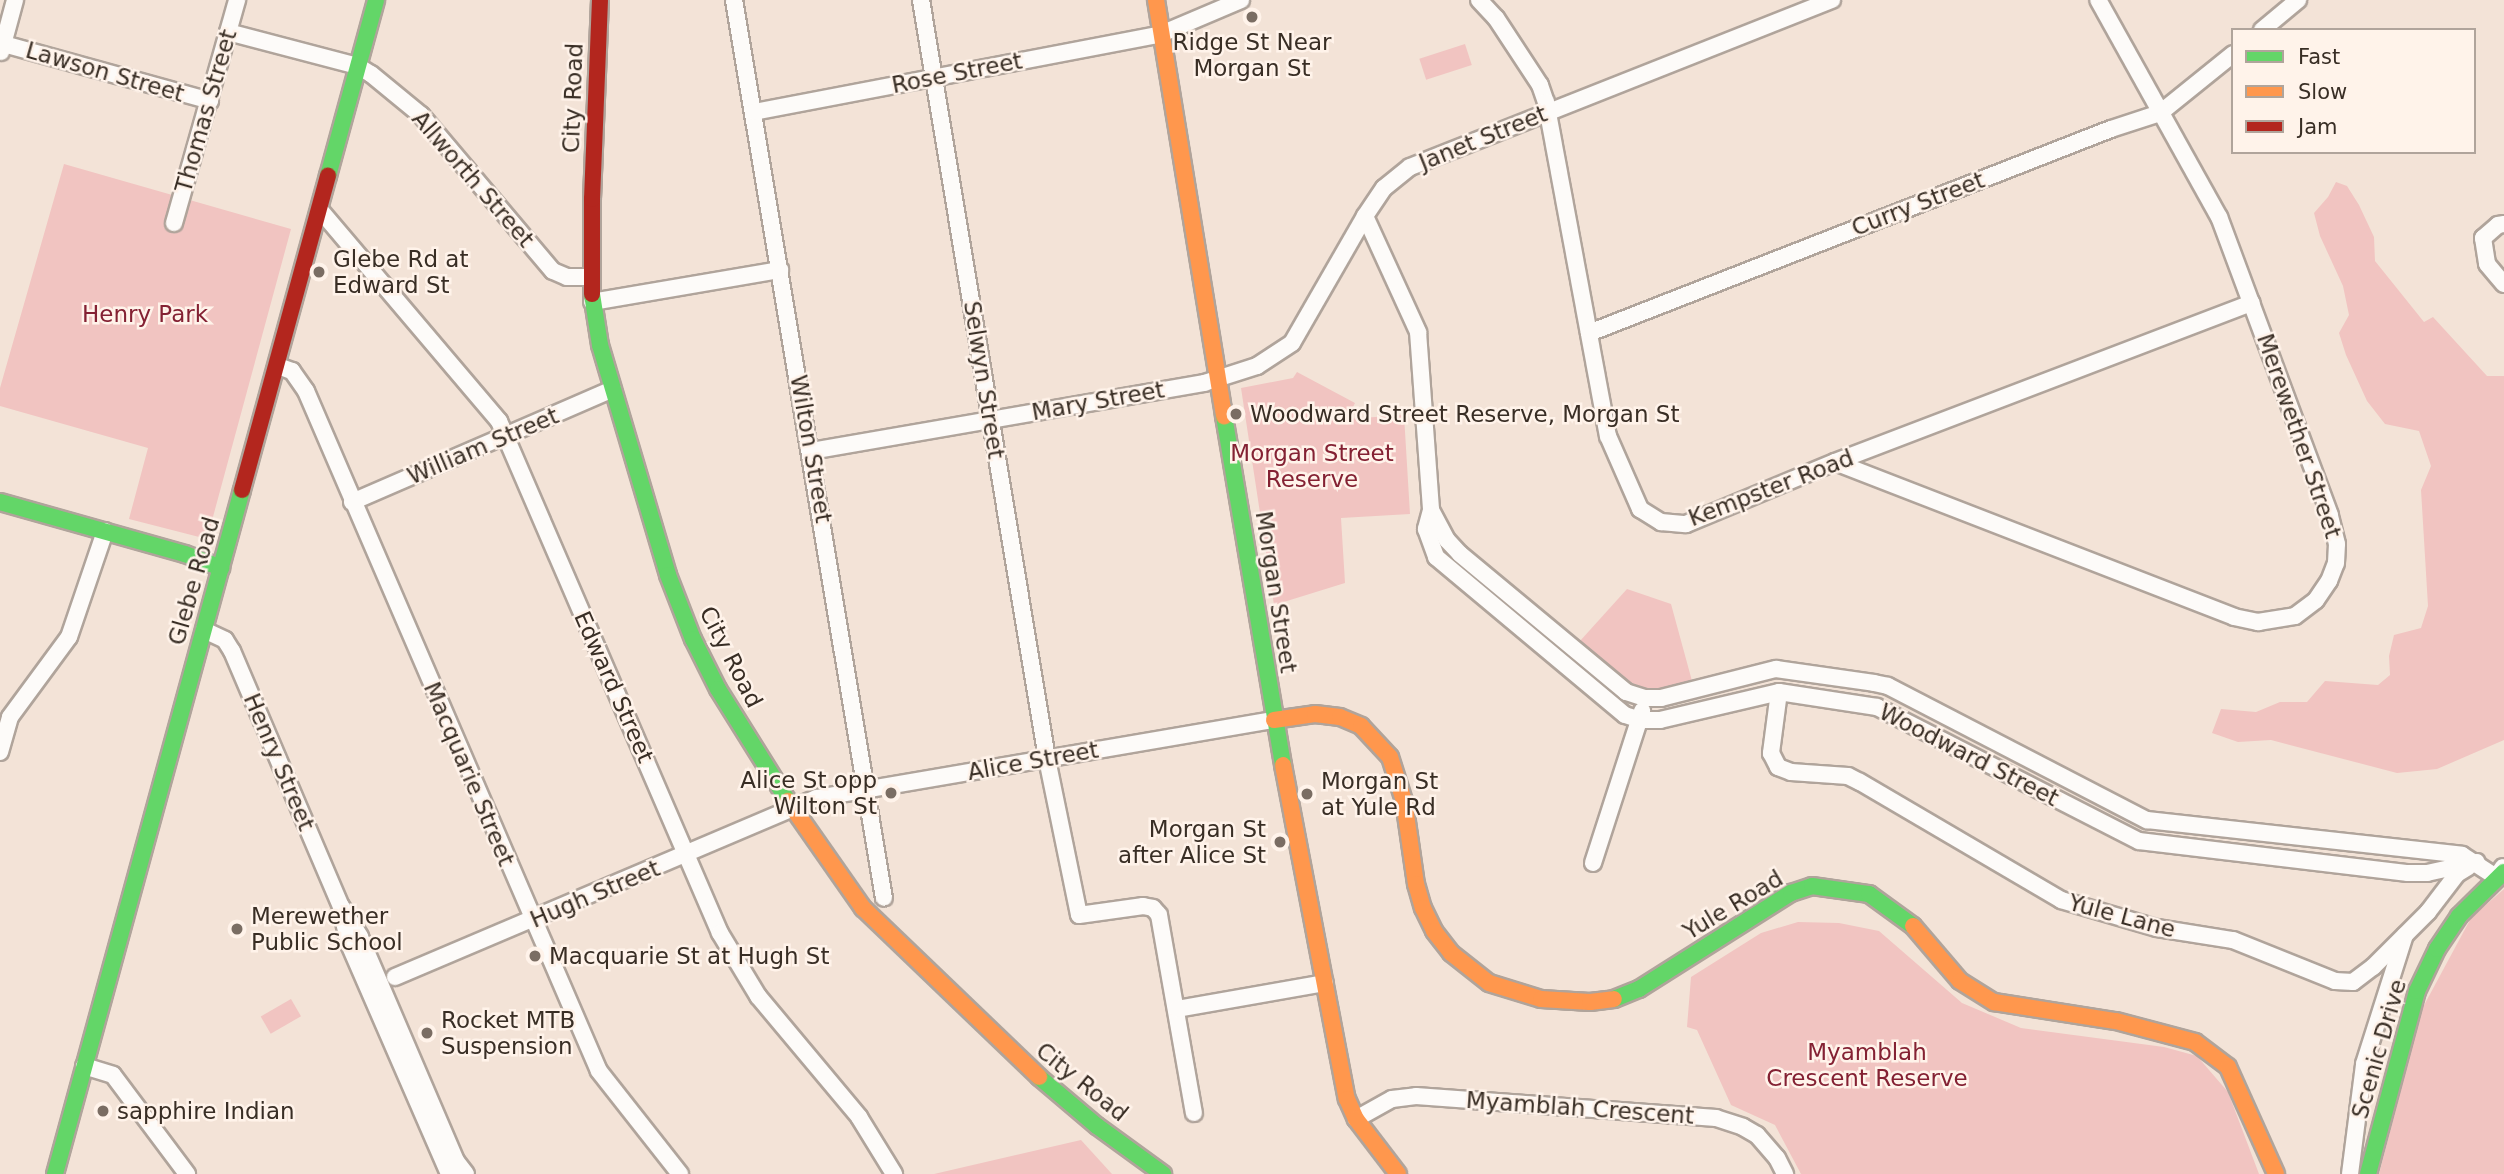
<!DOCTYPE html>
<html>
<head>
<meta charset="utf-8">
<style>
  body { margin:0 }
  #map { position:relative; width:2504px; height:1174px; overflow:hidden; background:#f3e3d7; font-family:"DejaVu Sans",sans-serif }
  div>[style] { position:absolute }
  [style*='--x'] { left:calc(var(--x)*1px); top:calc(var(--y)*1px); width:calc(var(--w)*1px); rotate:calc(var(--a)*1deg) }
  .green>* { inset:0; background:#f1c4c1; transform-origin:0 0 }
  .roads { filter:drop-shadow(2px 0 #b0a49b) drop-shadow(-2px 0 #b0a49b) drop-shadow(0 2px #b0a49b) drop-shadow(0 -2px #b0a49b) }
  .street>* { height:16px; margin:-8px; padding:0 8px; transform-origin:8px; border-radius:8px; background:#fdfbf9 }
  .fast>* { height:16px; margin:-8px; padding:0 8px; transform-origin:8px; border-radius:8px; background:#63d668 }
  .slow>* { height:16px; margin:-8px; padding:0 8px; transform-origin:8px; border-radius:8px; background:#ff974d }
  .jam>* { height:16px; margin:-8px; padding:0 8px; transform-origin:8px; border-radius:8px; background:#b3261e }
  .dots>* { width:19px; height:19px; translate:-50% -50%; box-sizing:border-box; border:4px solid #fff3ea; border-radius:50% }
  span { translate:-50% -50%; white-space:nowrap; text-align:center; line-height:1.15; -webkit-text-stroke:5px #fff3ea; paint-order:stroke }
  .poi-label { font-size:23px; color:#392e25 }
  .left { translate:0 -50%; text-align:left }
  .right { translate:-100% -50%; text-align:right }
  .street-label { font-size:23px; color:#392e25 }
  .park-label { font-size:23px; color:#842133 }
  .legend { position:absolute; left:2231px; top:28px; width:245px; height:126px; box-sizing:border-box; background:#fff3ea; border:2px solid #b0a49b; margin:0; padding:9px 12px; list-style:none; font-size:21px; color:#392e25 }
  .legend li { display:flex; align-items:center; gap:14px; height:35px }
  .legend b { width:35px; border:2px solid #b0a49b }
</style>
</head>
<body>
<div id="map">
  <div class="green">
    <div style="left:1465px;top:44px;width:22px;height:48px;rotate:72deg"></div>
    <div style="clip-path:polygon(64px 164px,291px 229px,207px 539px,129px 519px,148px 448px,0 406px,0 388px)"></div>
    <div style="clip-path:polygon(2336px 182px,2347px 186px,2359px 205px,2374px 237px,2375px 261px,2424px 322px,2433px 317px,2487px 376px,2504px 376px,2504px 740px,2437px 769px,2397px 773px,2271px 740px,2238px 742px,2212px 733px,2221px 709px,2256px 712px,2280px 702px,2307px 702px,2325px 681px,2378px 685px,2390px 675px,2389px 656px,2394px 635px,2421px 628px,2428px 606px,2421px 490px,2431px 466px,2419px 431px,2385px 424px,2367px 401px,2346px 355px,2339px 333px,2349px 315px,2343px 286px,2320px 236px,2314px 213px,2328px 197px)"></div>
    <div style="clip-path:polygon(1297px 372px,1355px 403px,1347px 419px,1404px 415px,1410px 514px,1341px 518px,1345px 583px,1274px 605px,1241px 388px,1293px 378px)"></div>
    <div style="clip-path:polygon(1627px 589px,1671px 604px,1692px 681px,1654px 691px,1635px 686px,1580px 641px)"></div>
    <div style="clip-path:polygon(2504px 889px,2504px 1174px,2379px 1174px,2422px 1009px,2471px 918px)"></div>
    <div style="clip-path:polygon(1798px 922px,1839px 923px,1879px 931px,1962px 1003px,2021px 1028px,2164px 1047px,2197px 1056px,2228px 1092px,2259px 1174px,1801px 1174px,1775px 1125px,1731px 1105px,1697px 1030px,1687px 1027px,1691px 977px,1761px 933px)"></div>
    <div style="left:291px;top:999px;width:20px;height:35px;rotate:60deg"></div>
    <div style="clip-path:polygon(1081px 1140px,1112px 1174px,934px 1174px)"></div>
  </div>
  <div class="roads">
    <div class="street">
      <div style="--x:734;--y:0;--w:910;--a:80.52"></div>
      <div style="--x:921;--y:0;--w:769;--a:80.57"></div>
      <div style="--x:1047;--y:759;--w:159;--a:78.4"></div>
      <div style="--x:1079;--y:915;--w:65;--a:-8"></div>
      <div style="--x:1143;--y:906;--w:10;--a:11"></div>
      <div style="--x:1153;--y:908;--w:9;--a:49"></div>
      <div style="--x:1159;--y:915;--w:201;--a:80"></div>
      <div style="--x:1479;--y:0;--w:25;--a:47"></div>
      <div style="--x:1496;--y:18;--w:80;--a:56.7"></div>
      <div style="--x:1540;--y:85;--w:18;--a:71"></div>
      <div style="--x:1546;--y:102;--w:340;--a:79.5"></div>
      <div style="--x:1608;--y:436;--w:80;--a:66.3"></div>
      <div style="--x:1640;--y:509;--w:25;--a:32"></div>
      <div style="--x:1661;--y:522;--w:25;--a:5"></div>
      <div style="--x:1686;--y:524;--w:161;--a:-22.6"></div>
      <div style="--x:1835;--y:462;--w:446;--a:-20.9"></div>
      <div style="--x:2262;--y:30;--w:47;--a:-39.8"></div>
      <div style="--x:228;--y:32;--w:134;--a:14.7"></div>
      <div style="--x:358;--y:66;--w:15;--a:32"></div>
      <div style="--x:371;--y:74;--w:65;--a:39.4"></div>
      <div style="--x:421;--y:115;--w:204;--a:49.8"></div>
      <div style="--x:553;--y:271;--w:15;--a:23"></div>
      <div style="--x:567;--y:277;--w:25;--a:0"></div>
      <div style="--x:0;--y:43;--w:218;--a:15.4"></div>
      <div style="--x:1;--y:52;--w:54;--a:-74.9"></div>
      <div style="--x:754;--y:112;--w:414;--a:-10.8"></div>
      <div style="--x:1161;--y:34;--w:87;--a:-23"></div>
      <div style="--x:320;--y:210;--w:277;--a:49.7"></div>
      <div style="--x:499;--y:421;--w:558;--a:66.65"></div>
      <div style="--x:720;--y:933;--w:74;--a:58.9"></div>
      <div style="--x:758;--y:996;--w:158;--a:50.1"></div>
      <div style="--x:859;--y:1117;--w:67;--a:58.4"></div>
      <div style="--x:1365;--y:216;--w:128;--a:65.4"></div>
      <div style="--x:1418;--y:332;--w:178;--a:85.8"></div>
      <div style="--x:1431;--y:510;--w:20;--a:105"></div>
      <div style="--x:1426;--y:529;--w:30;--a:70"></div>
      <div style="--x:1436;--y:557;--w:246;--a:39.9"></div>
      <div style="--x:1625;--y:715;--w:16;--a:18"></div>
      <div style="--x:1640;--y:720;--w:20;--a:0"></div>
      <div style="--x:1660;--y:720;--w:122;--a:-13.2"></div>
      <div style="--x:1779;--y:692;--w:99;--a:8.7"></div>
      <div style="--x:1877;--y:707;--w:294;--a:27.1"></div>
      <div style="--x:2139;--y:841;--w:271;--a:6.8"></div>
      <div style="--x:2408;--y:873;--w:19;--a:0"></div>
      <div style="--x:2427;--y:873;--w:51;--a:-12.4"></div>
      <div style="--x:174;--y:223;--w:232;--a:-74.2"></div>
      <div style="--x:2504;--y:224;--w:6;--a:171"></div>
      <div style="--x:2498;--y:225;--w:20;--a:139"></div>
      <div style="--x:2483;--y:238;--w:26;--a:81"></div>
      <div style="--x:2487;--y:264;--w:26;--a:50"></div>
      <div style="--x:592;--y:302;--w:191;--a:-9.7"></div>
      <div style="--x:1589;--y:333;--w:560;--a:-21.35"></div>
      <div style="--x:2111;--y:129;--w:52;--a:-18.1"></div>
      <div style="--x:2160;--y:113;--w:94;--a:-38.9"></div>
      <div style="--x:278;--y:366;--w:15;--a:20"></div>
      <div style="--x:292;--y:371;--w:24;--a:55"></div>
      <div style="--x:306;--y:391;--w:740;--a:66.69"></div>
      <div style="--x:599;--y:1071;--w:131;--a:51.8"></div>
      <div style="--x:811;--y:451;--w:399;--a:-9.8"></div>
      <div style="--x:1204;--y:383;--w:56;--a:-17.8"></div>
      <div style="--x:1257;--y:366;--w:42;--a:-33.3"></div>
      <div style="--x:1292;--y:343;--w:146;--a:-60.1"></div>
      <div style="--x:1365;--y:216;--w:34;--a:-56"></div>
      <div style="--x:1384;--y:188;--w:33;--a:-39"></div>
      <div style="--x:1410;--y:167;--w:454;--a:-21.6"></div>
      <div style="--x:1835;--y:462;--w:428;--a:21.2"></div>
      <div style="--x:2234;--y:617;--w:25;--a:12"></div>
      <div style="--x:2258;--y:622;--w:37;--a:-9"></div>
      <div style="--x:2295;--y:616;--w:26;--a:-37"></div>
      <div style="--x:2316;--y:600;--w:23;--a:-56"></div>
      <div style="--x:2329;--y:581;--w:19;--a:-69"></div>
      <div style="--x:2336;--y:563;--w:19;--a:-87"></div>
      <div style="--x:2337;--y:544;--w:30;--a:-104"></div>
      <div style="--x:2330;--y:515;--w:318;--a:-110.4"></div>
      <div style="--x:2219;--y:217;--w:248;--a:-119.1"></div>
      <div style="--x:352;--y:502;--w:284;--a:-23.4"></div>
      <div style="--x:1431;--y:510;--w:34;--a:62"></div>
      <div style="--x:1447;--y:540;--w:19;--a:47"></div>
      <div style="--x:1460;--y:554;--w:216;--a:39.7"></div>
      <div style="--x:1626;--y:692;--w:20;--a:18"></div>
      <div style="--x:1645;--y:698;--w:16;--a:0"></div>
      <div style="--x:1661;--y:698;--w:119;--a:-14.2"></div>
      <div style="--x:1776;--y:669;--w:99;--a:8.1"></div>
      <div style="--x:1874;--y:683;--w:14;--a:12"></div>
      <div style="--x:1888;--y:686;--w:292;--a:27.4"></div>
      <div style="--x:2147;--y:820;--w:317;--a:6.3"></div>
      <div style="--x:2462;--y:855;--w:40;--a:32.9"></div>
      <div style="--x:2496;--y:877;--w:12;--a:-55"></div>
      <div style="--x:204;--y:630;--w:23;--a:25"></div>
      <div style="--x:225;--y:640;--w:13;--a:58"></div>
      <div style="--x:232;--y:651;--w:277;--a:66.9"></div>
      <div style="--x:341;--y:906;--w:36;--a:58"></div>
      <div style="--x:360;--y:937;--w:244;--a:66.8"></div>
      <div style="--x:456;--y:1161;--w:16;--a:52"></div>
      <div style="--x:1779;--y:692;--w:62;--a:97.5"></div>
      <div style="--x:1771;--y:753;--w:16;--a:63"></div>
      <div style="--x:1778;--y:767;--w:14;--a:21"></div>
      <div style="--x:1791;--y:772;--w:57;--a:4"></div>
      <div style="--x:1848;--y:776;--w:13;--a:27"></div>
      <div style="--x:1860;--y:782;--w:233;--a:30.4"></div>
      <div style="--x:2061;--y:900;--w:100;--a:16.3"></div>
      <div style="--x:2157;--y:928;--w:77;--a:9"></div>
      <div style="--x:2233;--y:940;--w:110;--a:21.9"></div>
      <div style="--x:2335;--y:981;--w:18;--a:3"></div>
      <div style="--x:2353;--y:982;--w:25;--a:-37"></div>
      <div style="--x:2373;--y:967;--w:78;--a:-45"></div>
      <div style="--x:2428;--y:912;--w:48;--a:-52.7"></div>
      <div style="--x:2457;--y:874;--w:13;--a:-32"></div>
      <div style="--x:0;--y:752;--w:36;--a:-74"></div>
      <div style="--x:10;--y:717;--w:99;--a:-53.6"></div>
      <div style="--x:69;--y:637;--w:112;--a:-71.2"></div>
      <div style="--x:1593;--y:863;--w:160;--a:-72.1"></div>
      <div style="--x:343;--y:918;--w:27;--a:77"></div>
      <div style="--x:349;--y:944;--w:251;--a:66.5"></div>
      <div style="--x:395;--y:977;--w:458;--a:-23"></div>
      <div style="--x:817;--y:798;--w:464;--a:-9.7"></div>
      <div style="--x:1177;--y:1009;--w:150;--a:-10"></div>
      <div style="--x:84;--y:1066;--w:30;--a:17"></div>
      <div style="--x:113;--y:1075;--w:124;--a:53.2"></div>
      <div style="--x:1356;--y:1119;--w:41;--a:-29.1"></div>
      <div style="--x:1392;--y:1099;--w:24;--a:-7"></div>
      <div style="--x:1416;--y:1096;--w:301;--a:4.2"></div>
      <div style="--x:1716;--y:1118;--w:28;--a:18"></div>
      <div style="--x:1743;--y:1127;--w:16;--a:30"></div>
      <div style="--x:1757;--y:1135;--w:30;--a:49"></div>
      <div style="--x:1777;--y:1158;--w:18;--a:63"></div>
      <div style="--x:2350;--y:1174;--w:111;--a:-82.7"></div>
      <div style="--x:2364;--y:1064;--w:135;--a:-72.4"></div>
    </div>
    <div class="fast">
      <div style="--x:328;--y:176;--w:182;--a:-74.7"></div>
      <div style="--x:592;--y:294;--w:52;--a:81.1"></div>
      <div style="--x:600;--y:345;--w:240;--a:73.5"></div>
      <div style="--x:668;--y:575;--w:69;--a:68.7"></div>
      <div style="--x:693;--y:639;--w:56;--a:63.4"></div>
      <div style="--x:718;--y:689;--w:132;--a:58"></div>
      <div style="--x:1224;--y:416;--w:354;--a:80.4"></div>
      <div style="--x:0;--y:502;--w:192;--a:15.7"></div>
      <div style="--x:185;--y:554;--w:39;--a:21"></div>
      <div style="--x:1614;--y:999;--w:27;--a:-22"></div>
      <div style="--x:1639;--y:989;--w:180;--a:-32.3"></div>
      <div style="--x:1791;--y:893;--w:22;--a:-18"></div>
      <div style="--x:1812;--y:886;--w:58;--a:8"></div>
      <div style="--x:1869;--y:894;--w:54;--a:36"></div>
      <div style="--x:1039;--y:1077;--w:76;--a:40.2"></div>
      <div style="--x:1097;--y:1126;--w:82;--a:36"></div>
      <div style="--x:55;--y:1174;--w:709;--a:-74.71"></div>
      <div style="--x:2368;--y:1174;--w:189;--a:-75"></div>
      <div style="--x:2417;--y:991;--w:47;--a:-64.5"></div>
      <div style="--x:2437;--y:949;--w:40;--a:-56"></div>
      <div style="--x:2459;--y:916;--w:63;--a:-44.4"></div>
    </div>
    <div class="slow">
      <div style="--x:1156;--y:0;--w:422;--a:80.7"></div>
      <div style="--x:1274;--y:720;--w:41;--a:-8.3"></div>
      <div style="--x:1315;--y:714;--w:25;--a:7"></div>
      <div style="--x:1340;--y:717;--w:23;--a:23"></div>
      <div style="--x:1361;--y:726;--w:42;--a:46.9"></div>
      <div style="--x:1390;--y:757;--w:46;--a:72.3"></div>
      <div style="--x:1404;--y:801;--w:84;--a:81.8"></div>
      <div style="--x:1416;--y:884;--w:25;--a:74"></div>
      <div style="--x:1423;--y:908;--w:25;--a:64"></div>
      <div style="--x:1434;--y:931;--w:28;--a:52"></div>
      <div style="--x:1451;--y:953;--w:48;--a:38.3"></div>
      <div style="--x:1489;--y:983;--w:54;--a:17.1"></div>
      <div style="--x:1541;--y:999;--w:49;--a:3.5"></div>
      <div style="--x:1590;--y:1002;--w:24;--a:-7"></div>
      <div style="--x:1283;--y:765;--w:340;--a:79.2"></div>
      <div style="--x:1347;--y:1099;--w:22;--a:66"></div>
      <div style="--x:1356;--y:1119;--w:69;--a:52.6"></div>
      <div style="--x:788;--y:801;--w:131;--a:55"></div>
      <div style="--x:863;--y:908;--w:244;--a:43.8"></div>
      <div style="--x:1913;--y:926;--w:72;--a:49.5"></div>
      <div style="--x:1960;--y:981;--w:40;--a:32"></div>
      <div style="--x:1994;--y:1002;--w:123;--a:8.9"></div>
      <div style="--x:2116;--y:1021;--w:82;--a:14.9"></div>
      <div style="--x:2195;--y:1042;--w:41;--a:37.1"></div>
      <div style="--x:2228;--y:1067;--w:117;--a:65.8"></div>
    </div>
    <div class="jam">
      <div style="--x:592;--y:294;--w:95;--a:-90"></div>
      <div style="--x:592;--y:199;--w:199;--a:-87.7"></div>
      <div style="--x:242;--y:490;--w:326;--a:-74.7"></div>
    </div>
  </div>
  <div class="dots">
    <div style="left:1252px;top:17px;background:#7a6d63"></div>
    <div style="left:319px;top:272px;background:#7a6d63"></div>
    <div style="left:1236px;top:414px;background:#7a6d63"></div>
    <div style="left:891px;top:793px;background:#7a6d63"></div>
    <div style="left:1307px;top:794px;background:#7a6d63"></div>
    <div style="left:1280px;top:842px;background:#7a6d63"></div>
    <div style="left:237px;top:929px;background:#7a6d63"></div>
    <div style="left:535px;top:956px;background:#7a6d63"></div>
    <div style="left:427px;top:1033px;background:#7a6d63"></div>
    <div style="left:103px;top:1111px;background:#7a6d63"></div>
  </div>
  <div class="poi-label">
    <span style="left:1252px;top:55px">Ridge St Near<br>Morgan St</span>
    <span class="left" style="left:333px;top:272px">Glebe Rd at<br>Edward St</span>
    <span class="left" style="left:1250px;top:414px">Woodward Street Reserve, Morgan St</span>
    <span class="right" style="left:877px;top:793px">Alice St opp<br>Wilton St</span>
    <span class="left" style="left:1321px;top:794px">Morgan St<br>at Yule Rd</span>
    <span class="right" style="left:1266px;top:842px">Morgan St<br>after Alice St</span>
    <span class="left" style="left:251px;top:929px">Merewether<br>Public School</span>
    <span class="left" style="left:549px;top:956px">Macquarie St at Hugh St</span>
    <span class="left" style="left:441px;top:1033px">Rocket MTB<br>Suspension</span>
    <span class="left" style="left:117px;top:1111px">sapphire Indian</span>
  </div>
  <div class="street-label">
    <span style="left:105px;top:72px;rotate:16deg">Lawson Street</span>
    <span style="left:957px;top:73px;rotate:-11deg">Rose Street</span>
    <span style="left:573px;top:98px;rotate:-88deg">City Road</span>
    <span style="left:206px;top:111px;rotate:-74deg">Thomas Street</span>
    <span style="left:1483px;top:138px;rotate:-22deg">Janet Street</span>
    <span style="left:473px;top:179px;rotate:49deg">Allworth Street</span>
    <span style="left:1918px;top:204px;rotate:-21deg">Curry Street</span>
    <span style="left:984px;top:380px;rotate:81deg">Selwyn Street</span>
    <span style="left:1098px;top:401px;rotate:-10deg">Mary Street</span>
    <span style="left:2299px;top:436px;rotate:71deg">Merewether Street</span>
    <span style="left:483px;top:446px;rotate:-23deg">William Street</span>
    <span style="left:811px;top:449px;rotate:80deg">Wilton Street</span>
    <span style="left:1771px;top:488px;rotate:-21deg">Kempster Road</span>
    <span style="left:194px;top:581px;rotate:-74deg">Glebe Road</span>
    <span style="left:1276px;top:592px;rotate:81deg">Morgan Street</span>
    <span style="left:731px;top:657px;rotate:63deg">City Road</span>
    <span style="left:614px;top:687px;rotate:66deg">Edward Street</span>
    <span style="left:1969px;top:755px;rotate:27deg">Woodward Street</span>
    <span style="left:1033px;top:761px;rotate:-10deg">Alice Street</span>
    <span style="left:279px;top:762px;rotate:67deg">Henry Street</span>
    <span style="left:469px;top:774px;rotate:67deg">Macquarie Street</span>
    <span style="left:595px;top:894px;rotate:-23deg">Hugh Street</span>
    <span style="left:1733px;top:905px;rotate:-31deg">Yule Road</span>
    <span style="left:2122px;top:916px;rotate:15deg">Yule Lane</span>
    <span style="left:2379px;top:1049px;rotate:-74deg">Scenic Drive</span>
    <span style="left:1082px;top:1082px;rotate:39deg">City Road</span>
    <span style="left:1580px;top:1108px;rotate:4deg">Myamblah Crescent</span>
  </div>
  <div class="park-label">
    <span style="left:145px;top:314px">Henry Park</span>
    <span style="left:1312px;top:466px">Morgan Street<br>Reserve</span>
    <span style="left:1867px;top:1065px">Myamblah<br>Crescent Reserve</span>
  </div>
  <ul class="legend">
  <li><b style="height:9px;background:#63d668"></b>Fast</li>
  <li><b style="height:9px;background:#ff974d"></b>Slow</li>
  <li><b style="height:9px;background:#b3261e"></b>Jam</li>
  </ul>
</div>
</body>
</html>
